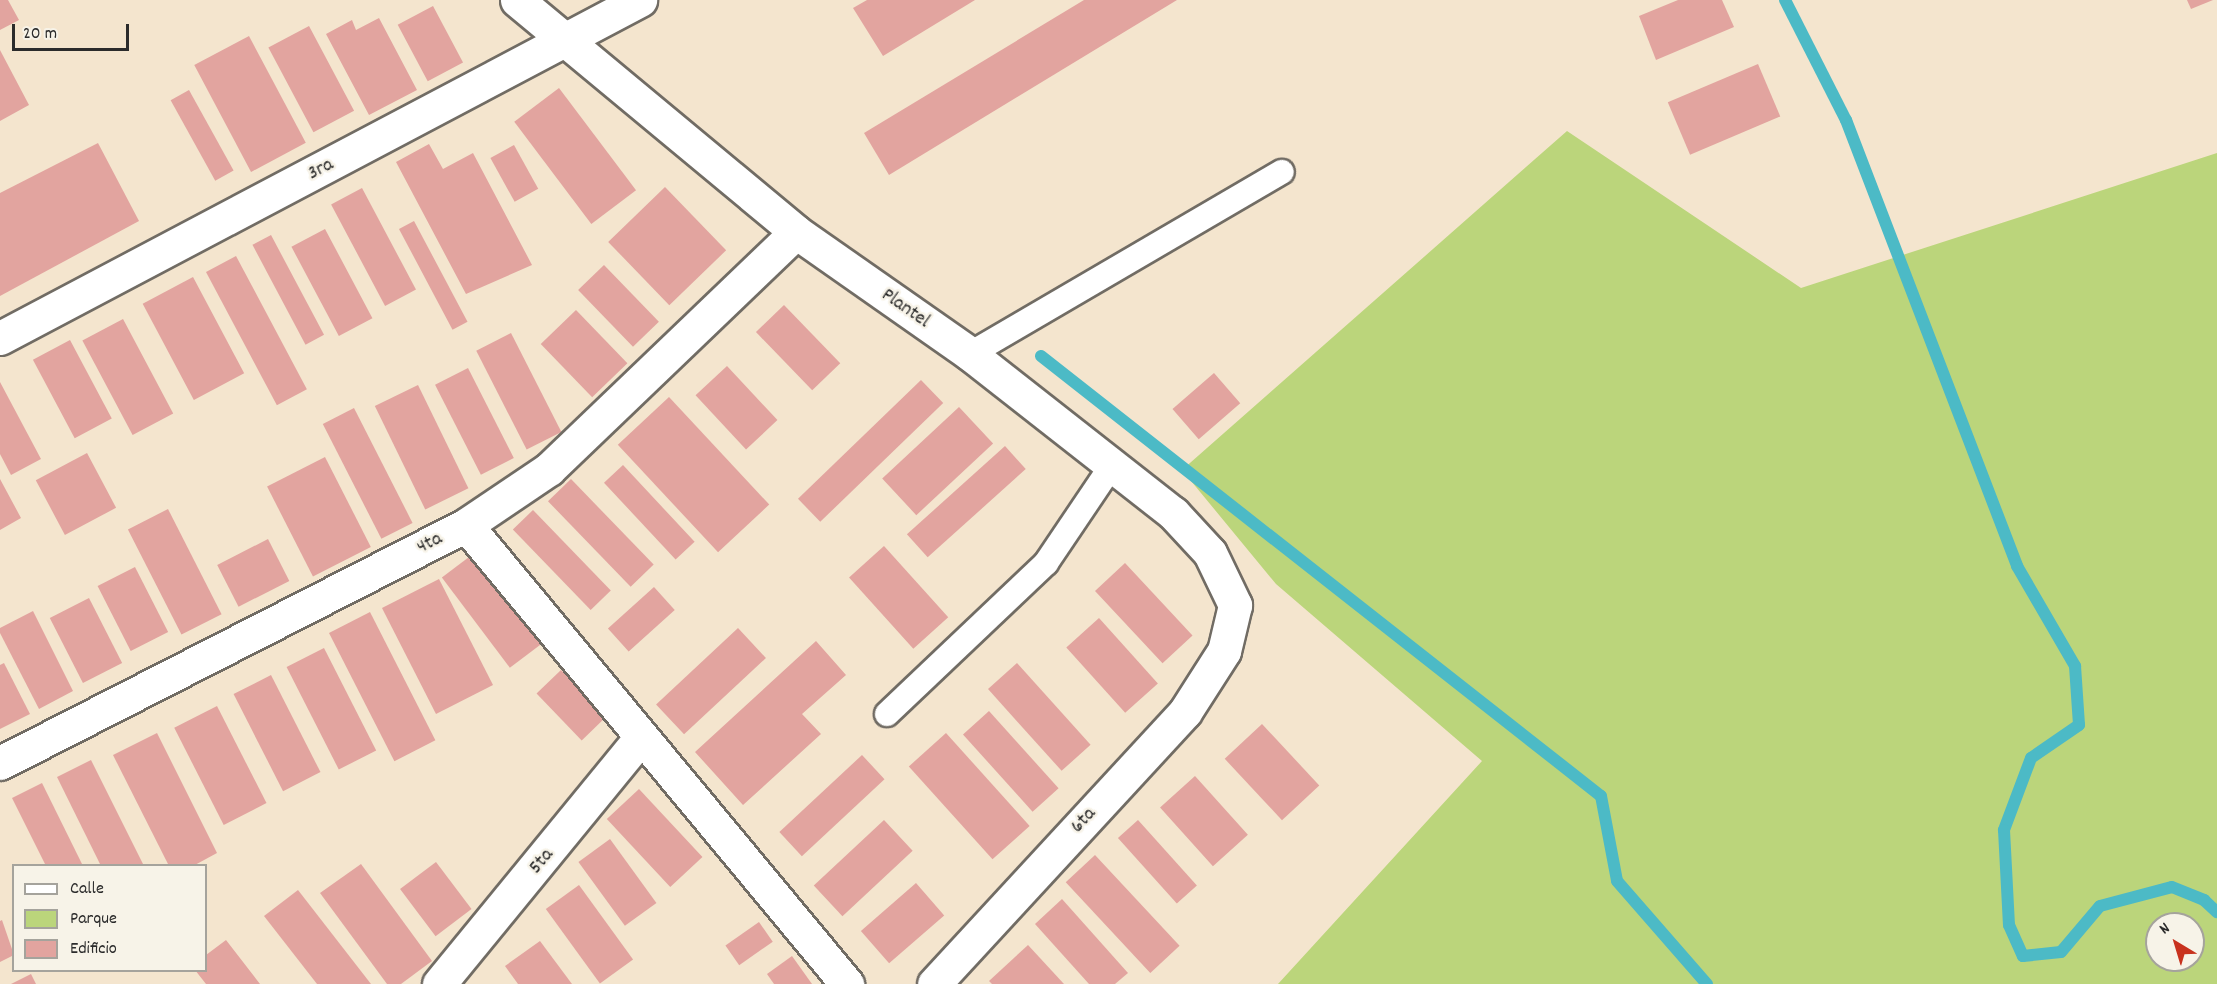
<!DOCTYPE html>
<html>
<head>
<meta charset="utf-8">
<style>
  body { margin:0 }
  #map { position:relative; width:2217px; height:984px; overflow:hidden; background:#f4e5ce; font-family:Dekko,sans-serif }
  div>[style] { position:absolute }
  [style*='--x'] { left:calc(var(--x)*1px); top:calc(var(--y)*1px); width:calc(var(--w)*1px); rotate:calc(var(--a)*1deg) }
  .green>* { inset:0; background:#bbd57b }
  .stream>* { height:12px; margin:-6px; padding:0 6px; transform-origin:6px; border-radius:6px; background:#4cbac6 }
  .building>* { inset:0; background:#e2a49f; transform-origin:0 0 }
  .roads { filter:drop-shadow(2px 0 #716c64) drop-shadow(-2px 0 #716c64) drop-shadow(0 2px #716c64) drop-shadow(0 -2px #716c64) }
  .service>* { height:24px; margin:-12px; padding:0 12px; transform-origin:12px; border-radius:12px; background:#fff }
  .minor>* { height:33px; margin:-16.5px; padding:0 16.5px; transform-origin:16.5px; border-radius:16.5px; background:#fff }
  span { translate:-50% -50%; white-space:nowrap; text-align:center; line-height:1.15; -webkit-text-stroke:5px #f7f3e8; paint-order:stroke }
  .street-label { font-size:20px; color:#2b2b2b }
  .legend { position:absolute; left:12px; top:864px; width:195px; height:108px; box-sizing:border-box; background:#f7f3e8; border:2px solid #a5a39c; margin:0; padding:8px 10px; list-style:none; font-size:18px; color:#2b2b2b }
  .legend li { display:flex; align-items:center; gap:12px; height:30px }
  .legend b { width:30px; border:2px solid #a5a39c }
  .north { position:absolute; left:2145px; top:912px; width:60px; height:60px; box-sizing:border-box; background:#f7f3e8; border:2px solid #a5a39c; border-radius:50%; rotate:322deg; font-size:16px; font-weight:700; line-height:24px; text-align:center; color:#2b2b2b }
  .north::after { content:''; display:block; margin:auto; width:21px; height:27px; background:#c8321e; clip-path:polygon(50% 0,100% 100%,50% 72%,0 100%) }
  .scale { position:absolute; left:12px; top:24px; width:117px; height:27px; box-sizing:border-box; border:3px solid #2b2b2b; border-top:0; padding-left:8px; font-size:18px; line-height:21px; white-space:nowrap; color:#2b2b2b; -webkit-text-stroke:4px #f7f3e8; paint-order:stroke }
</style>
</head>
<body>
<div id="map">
  <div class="green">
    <div style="clip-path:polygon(evenodd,1567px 131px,1801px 288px,2217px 153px,2217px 984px,1278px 984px,1482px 761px,1276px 584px,1182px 470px,1567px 131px,2157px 924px,2193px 924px,2193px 960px,2157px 960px,2157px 924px)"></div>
  </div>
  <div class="stream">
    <div style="--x:1785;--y:0;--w:135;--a:63.1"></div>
    <div style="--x:1846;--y:120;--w:478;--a:69"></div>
    <div style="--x:2017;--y:566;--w:116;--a:59.9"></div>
    <div style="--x:2075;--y:666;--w:59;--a:86.1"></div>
    <div style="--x:2079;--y:725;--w:58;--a:145.5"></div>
    <div style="--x:2031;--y:758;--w:77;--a:110.6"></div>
    <div style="--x:2004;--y:830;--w:95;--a:87"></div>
    <div style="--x:2009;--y:925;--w:34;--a:66"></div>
    <div style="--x:2023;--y:956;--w:38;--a:-6"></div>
    <div style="--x:2061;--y:952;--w:60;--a:-49.7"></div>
    <div style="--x:2100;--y:906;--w:74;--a:-14.8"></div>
    <div style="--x:2172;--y:887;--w:35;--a:22"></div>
    <div style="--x:2204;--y:900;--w:18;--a:43"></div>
    <div style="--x:1041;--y:356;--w:712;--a:38.16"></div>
    <div style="--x:1601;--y:796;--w:86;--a:79.3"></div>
    <div style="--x:1617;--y:881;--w:137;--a:48.9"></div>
  </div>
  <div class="building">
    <div style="clip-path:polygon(0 0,8px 0,19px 20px,0 30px)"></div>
    <div style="clip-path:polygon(867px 0,975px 0,883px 56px,853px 8px)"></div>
    <div style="clip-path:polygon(1084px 0,1177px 0,889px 175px,864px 133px)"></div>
    <div style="clip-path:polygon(1678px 0,1722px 0,1734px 27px,1656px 60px,1639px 16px)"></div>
    <div style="clip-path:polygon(2187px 0,2213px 0,2191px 9px)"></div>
    <div style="left:433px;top:6px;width:64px;height:40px;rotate:62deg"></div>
    <div style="clip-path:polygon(379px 18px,417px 90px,369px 115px,326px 34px,352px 20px,356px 30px)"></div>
    <div style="left:309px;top:26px;width:96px;height:46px;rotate:62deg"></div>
    <div style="left:249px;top:36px;width:121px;height:62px;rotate:62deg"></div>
    <div style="clip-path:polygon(0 50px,29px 105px,0 121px)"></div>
    <div style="left:1758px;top:64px;width:57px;height:98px;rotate:67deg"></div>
    <div style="left:559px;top:88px;width:128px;height:56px;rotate:53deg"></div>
    <div style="left:189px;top:90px;width:92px;height:21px;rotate:61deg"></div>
    <div style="clip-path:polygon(98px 143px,139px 221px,0 296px,0 193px)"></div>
    <div style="clip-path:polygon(429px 144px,443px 169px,473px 153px,532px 265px,466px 294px,396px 162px)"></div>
    <div style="left:514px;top:145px;width:50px;height:27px;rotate:61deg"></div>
    <div style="left:665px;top:187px;width:88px;height:79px;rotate:46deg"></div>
    <div style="left:362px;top:188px;width:115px;height:35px;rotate:62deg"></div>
    <div style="left:414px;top:221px;width:114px;height:17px;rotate:62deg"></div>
    <div style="left:325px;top:229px;width:101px;height:38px;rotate:62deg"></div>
    <div style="left:271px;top:235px;width:113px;height:21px;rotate:62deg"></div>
    <div style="left:236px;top:256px;width:151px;height:34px;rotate:62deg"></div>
    <div style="left:604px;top:265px;width:79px;height:36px;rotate:46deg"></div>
    <div style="left:193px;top:277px;width:109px;height:57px;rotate:62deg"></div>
    <div style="left:784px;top:305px;width:81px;height:39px;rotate:46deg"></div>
    <div style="left:576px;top:310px;width:74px;height:49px;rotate:46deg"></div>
    <div style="left:123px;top:319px;width:107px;height:46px;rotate:62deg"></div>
    <div style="left:511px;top:333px;width:111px;height:39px;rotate:63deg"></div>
    <div style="left:70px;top:340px;width:89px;height:42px;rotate:62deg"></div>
    <div style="left:727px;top:366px;width:74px;height:43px;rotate:47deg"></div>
    <div style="left:468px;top:368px;width:101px;height:37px;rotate:63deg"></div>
    <div style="left:1214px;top:373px;width:40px;height:55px;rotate:49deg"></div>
    <div style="left:921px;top:380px;width:32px;height:171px;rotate:46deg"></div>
    <div style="clip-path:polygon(0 382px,41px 459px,11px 475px,0 454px)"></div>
    <div style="left:418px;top:385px;width:115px;height:48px;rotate:64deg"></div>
    <div style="left:669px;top:397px;width:147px;height:70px;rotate:47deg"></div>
    <div style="left:959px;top:407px;width:50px;height:105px;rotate:47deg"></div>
    <div style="left:354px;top:408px;width:129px;height:35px;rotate:63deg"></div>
    <div style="left:1005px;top:446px;width:31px;height:132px;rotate:48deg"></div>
    <div style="left:87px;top:453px;width:62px;height:58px;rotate:62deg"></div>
    <div style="left:325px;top:457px;width:101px;height:65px;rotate:63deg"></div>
    <div style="left:623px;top:465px;width:105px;height:26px;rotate:47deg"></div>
    <div style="clip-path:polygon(0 479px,21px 518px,0 530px)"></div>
    <div style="left:571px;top:479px;width:119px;height:32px;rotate:46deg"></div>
    <div style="left:168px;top:509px;width:118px;height:45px;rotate:63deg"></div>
    <div style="left:533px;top:510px;width:112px;height:28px;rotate:46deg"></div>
    <div style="left:268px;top:539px;width:47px;height:57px;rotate:63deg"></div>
    <div style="left:884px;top:546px;width:96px;height:47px;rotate:48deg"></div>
    <div style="left:473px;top:554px;width:113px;height:39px;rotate:53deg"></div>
    <div style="left:1125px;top:563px;width:99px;height:41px;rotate:47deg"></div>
    <div style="left:135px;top:567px;width:73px;height:42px;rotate:63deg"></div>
    <div style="left:439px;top:579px;width:119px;height:64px;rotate:63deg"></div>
    <div style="left:654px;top:587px;width:31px;height:62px;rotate:48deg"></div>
    <div style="left:89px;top:598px;width:73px;height:44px;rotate:63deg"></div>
    <div style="clip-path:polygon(33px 611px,73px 691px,39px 709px,0 633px,0 628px)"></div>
    <div style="left:370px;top:612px;width:144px;height:46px;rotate:63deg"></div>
    <div style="left:1099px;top:618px;width:88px;height:44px;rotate:48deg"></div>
    <div style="left:738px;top:628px;width:41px;height:112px;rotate:47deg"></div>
    <div style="clip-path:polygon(816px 641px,846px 675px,802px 714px,821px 734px,743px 805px,695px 752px)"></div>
    <div style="left:324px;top:648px;width:115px;height:42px;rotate:63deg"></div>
    <div style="clip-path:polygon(4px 663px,30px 714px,0 729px,0 665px)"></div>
    <div style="left:1017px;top:663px;width:110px;height:39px;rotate:48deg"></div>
    <div style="left:561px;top:670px;width:65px;height:34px;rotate:46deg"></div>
    <div style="left:271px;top:675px;width:109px;height:42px;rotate:63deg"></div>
    <div style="left:217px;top:706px;width:109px;height:48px;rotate:63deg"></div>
    <div style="left:989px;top:711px;width:104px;height:35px;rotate:48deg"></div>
    <div style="left:1262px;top:724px;width:84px;height:51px;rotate:47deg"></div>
    <div style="clip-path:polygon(157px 733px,217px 853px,193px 866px,169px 866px,113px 755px)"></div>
    <div style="left:946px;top:733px;width:125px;height:50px;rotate:48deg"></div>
    <div style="left:862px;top:755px;width:33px;height:113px;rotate:47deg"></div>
    <div style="clip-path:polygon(91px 760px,144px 866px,101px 866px,57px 777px)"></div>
    <div style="left:1195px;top:776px;width:79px;height:47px;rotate:48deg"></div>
    <div style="clip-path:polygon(42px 783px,83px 866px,46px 866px,12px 798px)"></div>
    <div style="left:639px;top:789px;width:93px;height:44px;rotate:47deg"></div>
    <div style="left:884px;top:820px;width:42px;height:96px;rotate:47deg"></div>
    <div style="left:1138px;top:820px;width:88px;height:27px;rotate:48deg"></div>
    <div style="left:610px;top:839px;width:79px;height:39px;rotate:54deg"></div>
    <div style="left:1095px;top:855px;width:124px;height:40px;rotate:47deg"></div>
    <div style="left:436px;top:862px;width:59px;height:45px;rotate:53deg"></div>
    <div style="clip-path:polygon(361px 864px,432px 961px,401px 984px,387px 984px,320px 893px)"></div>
    <div style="left:916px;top:883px;width:43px;height:73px;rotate:49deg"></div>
    <div style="left:579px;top:885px;width:92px;height:41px;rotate:54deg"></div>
    <div style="clip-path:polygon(298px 890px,371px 984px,317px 984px,264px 916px)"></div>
    <div style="clip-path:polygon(1062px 899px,1128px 973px,1115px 984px,1089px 984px,1035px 924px)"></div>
    <div style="clip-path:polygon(2px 920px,14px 955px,0 962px,0 921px)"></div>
    <div style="left:759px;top:922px;width:24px;height:41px;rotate:55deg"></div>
    <div style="clip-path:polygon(226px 940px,260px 984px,206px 984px,195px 970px,206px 970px,206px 955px)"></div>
    <div style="clip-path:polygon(540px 941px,572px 984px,518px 984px,505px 966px)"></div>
    <div style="clip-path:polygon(1028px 945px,1064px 984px,992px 984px,989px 981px)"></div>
    <div style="clip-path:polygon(792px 956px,812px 984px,774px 984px,767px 974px)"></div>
    <div style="clip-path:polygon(31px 974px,36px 984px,11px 984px)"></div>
  </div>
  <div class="roads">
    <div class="service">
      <div style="--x:970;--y:354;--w:361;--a:-30.3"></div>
      <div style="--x:887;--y:714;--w:219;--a:-43.5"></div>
      <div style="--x:1046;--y:563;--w:118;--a:-56"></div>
    </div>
    <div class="minor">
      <div style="--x:517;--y:0;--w:363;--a:39.7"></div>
      <div style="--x:796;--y:232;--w:213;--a:35"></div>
      <div style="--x:970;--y:354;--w:258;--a:38.1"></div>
      <div style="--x:1173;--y:513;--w:54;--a:47.2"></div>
      <div style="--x:1210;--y:553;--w:58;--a:64.3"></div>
      <div style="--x:1235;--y:605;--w:47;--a:103.4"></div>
      <div style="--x:1224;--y:651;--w:72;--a:122.6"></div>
      <div style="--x:1185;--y:712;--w:370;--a:132.7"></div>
      <div style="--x:0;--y:338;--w:724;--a:-27.84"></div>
      <div style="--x:466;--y:525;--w:597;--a:50.31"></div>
      <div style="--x:0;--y:763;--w:523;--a:-27.05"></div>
      <div style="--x:466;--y:525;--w:100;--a:-34"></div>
      <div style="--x:549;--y:469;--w:342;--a:-43.8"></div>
      <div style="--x:439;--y:984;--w:319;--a:-50.7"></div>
    </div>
  </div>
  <div class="street-label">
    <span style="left:321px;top:170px;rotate:-27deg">3ra</span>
    <span style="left:905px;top:309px;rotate:35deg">Plantel</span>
    <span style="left:430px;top:544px;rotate:-27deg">4ta</span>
    <span style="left:1084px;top:821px;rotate:-47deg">6ta</span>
    <span style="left:542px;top:862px;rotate:-50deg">5ta</span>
  </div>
  <ul class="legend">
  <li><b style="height:8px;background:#fff"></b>Calle</li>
  <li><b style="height:16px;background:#bbd57b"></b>Parque</li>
  <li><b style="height:16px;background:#e2a49f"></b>Edificio</li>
  </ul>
  <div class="north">N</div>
  <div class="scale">20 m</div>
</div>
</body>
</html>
